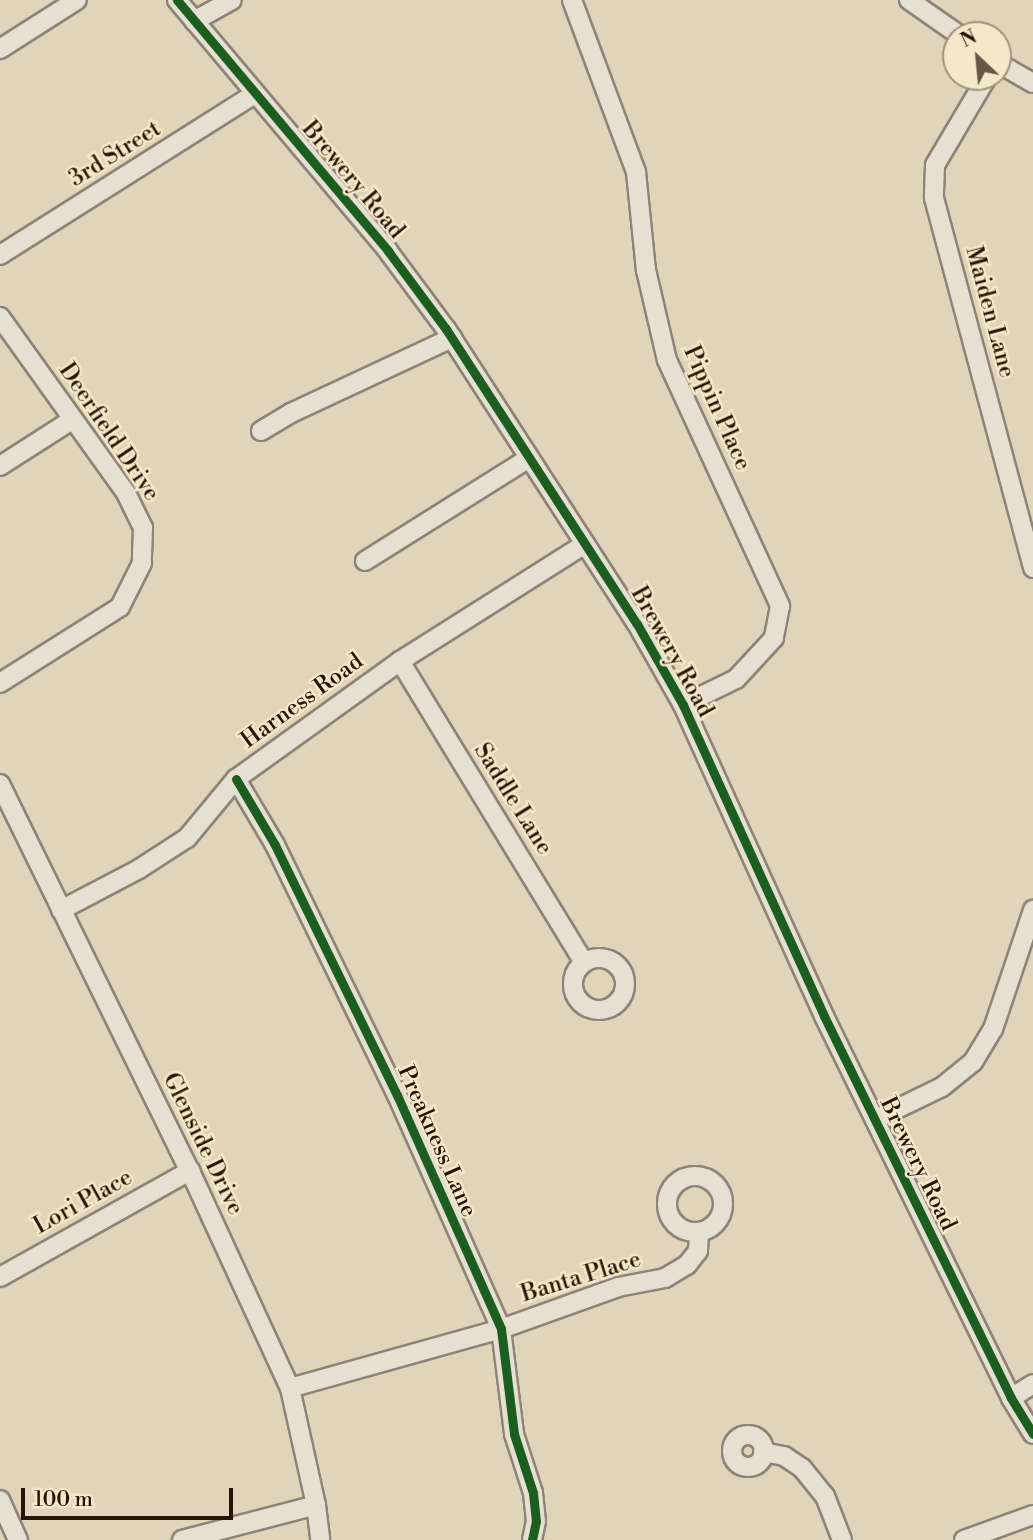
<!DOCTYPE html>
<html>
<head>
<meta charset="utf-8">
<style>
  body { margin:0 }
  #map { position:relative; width:1033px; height:1540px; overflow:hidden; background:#e0d4bb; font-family:"Libre Bodoni",serif }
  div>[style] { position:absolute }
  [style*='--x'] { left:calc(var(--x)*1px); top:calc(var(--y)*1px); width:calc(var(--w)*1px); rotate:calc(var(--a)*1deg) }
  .roads { filter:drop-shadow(2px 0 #8d8475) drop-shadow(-2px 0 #8d8475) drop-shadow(0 2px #8d8475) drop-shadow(0 -2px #8d8475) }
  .minor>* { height:18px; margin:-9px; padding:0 9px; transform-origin:9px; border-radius:9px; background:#e6e0d3 }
  .minor>.ring { margin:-9px; padding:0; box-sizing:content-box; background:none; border:18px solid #e6e0d3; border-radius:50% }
  .cycleway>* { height:9px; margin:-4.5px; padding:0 4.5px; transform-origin:4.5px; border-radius:4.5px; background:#1b5e20 }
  span { translate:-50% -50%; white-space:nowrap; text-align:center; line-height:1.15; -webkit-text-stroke:5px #f5e7c9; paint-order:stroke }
  .street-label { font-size:23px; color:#241403 }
  .north { position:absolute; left:942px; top:21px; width:70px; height:70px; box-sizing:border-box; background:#f5e7c9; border:2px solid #a1937a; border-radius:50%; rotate:334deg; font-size:19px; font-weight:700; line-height:28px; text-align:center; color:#241403 }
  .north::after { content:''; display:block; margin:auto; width:24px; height:32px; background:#665743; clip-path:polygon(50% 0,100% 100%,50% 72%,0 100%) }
  .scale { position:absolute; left:21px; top:1488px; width:212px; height:32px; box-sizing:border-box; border:4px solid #241403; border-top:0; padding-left:9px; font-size:21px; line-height:24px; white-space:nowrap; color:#241403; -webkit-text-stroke:5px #f5e7c9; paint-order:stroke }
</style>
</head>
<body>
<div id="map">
  <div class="roads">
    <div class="minor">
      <div style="--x:177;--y:0;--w:328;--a:49.9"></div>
      <div style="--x:388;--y:251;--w:97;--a:53.4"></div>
      <div style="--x:446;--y:329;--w:351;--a:57.1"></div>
      <div style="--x:637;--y:624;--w:93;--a:60.4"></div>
      <div style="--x:683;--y:705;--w:341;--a:65.6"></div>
      <div style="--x:824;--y:1016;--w:425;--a:63.9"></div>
      <div style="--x:1011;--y:1398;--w:42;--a:58.6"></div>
      <div style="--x:572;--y:0;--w:184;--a:69.6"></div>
      <div style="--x:636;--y:172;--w:99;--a:84.2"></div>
      <div style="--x:646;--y:270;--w:92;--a:76.9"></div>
      <div style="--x:667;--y:360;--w:271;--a:65.3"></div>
      <div style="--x:780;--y:606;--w:33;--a:101"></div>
      <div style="--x:774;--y:638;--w:56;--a:132.8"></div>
      <div style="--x:736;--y:679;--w:59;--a:153.9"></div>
      <div style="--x:909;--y:0;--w:61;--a:35"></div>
      <div style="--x:194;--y:21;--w:43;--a:-28.9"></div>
      <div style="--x:0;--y:49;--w:91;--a:-32.5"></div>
      <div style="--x:998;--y:63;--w:40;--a:29.7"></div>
      <div style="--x:987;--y:77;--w:102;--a:120.6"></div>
      <div style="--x:935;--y:165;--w:33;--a:92"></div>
      <div style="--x:934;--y:198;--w:383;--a:75"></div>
      <div style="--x:0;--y:255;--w:302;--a:-32.3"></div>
      <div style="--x:0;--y:317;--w:216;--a:54.4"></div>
      <div style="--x:126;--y:493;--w:39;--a:64"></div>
      <div style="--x:143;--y:528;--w:35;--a:92"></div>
      <div style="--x:142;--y:563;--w:49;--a:116.6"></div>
      <div style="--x:120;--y:607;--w:142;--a:147.7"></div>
      <div style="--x:261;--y:431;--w:35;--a:-31"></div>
      <div style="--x:291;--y:413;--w:178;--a:-25"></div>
      <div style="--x:0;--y:466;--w:85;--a:-32.6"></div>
      <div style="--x:365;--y:561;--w:194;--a:-32.1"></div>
      <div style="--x:400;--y:661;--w:353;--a:58.6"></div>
      <div style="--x:236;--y:779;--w:77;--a:59.4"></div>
      <div style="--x:275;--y:845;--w:278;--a:64"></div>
      <div style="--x:397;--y:1095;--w:256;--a:66"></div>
      <div style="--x:501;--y:1329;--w:106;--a:82.9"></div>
      <div style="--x:514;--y:1434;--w:62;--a:72.1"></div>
      <div style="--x:533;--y:1493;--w:28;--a:84"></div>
      <div style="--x:536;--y:1521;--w:19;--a:102"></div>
      <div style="--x:0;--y:784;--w:431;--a:63.9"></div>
      <div style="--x:190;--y:1171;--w:239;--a:65.3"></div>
      <div style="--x:290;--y:1388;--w:120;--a:77.5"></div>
      <div style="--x:316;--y:1505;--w:35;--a:83"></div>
      <div style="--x:61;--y:910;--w:88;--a:-27.7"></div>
      <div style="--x:139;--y:869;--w:57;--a:-32.9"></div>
      <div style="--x:187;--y:838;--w:77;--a:-50.3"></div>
      <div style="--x:236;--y:779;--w:202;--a:-35.7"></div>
      <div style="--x:400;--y:661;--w:219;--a:-32.3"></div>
      <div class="ring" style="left:573px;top:958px;width:34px;height:34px"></div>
      <div style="--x:876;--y:1119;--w:73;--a:-25.9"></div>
      <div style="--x:942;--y:1087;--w:40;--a:-39"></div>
      <div style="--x:973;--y:1062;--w:39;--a:-59"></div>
      <div style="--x:993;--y:1029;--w:126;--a:-71.4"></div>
      <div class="ring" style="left:667px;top:1176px;width:38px;height:38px"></div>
      <div style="--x:0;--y:1277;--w:218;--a:-29.2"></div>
      <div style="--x:290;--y:1388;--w:219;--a:-15.6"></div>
      <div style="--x:501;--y:1329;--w:124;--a:-19.7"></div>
      <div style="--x:618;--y:1287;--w:48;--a:-10.8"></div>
      <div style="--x:665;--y:1278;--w:26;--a:-31"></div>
      <div style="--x:687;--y:1265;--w:18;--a:-52"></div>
      <div style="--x:698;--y:1251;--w:19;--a:-87"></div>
      <div style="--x:1011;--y:1398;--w:26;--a:-32"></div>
      <div class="ring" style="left:732px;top:1435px;width:14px;height:14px"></div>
      <div style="--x:763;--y:1452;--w:21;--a:11"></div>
      <div style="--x:784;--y:1456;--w:22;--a:34"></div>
      <div style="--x:802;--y:1468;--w:36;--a:51"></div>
      <div style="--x:825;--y:1496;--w:47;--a:68.9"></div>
      <div style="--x:0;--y:1500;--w:44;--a:65.8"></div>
      <div style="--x:182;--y:1540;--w:138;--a:-14.6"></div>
      <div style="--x:964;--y:1540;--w:73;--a:-19.9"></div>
    </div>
  </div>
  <div class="cycleway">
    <div style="--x:177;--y:0;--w:328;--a:49.9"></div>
    <div style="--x:388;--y:251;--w:97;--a:53.4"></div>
    <div style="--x:446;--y:329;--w:351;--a:57.1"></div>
    <div style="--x:637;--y:624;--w:93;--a:60.4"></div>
    <div style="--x:683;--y:705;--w:341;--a:65.6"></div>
    <div style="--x:824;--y:1016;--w:425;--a:63.9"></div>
    <div style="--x:1011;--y:1398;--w:42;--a:58.6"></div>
    <div style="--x:236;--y:779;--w:77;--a:59.4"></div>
    <div style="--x:275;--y:845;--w:278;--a:64"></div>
    <div style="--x:397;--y:1095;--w:256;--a:66"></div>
    <div style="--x:501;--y:1329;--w:106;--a:82.9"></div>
    <div style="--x:514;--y:1434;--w:62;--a:72.1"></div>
    <div style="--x:533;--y:1493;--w:28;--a:84"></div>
    <div style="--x:536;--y:1521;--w:19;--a:102"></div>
  </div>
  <div class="street-label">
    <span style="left:115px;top:154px;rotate:-32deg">3rd Street</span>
    <span style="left:353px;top:180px;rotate:50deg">Brewery Road</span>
    <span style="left:990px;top:312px;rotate:75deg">Maiden Lane</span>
    <span style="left:717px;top:408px;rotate:66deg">Pippin Place</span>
    <span style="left:109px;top:432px;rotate:56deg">Deerfield Drive</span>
    <span style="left:672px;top:652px;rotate:61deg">Brewery Road</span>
    <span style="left:302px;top:701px;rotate:-36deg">Harness Road</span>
    <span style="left:513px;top:799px;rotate:58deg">Saddle Lane</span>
    <span style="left:437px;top:1141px;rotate:66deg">Preakness Lane</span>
    <span style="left:203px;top:1144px;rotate:64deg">Glenside Drive</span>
    <span style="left:918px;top:1164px;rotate:64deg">Brewery Road</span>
    <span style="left:83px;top:1202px;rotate:-29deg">Lori Place</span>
    <span style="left:581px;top:1277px;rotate:-17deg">Banta Place</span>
  </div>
  <div class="north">N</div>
  <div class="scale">100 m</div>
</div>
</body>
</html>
